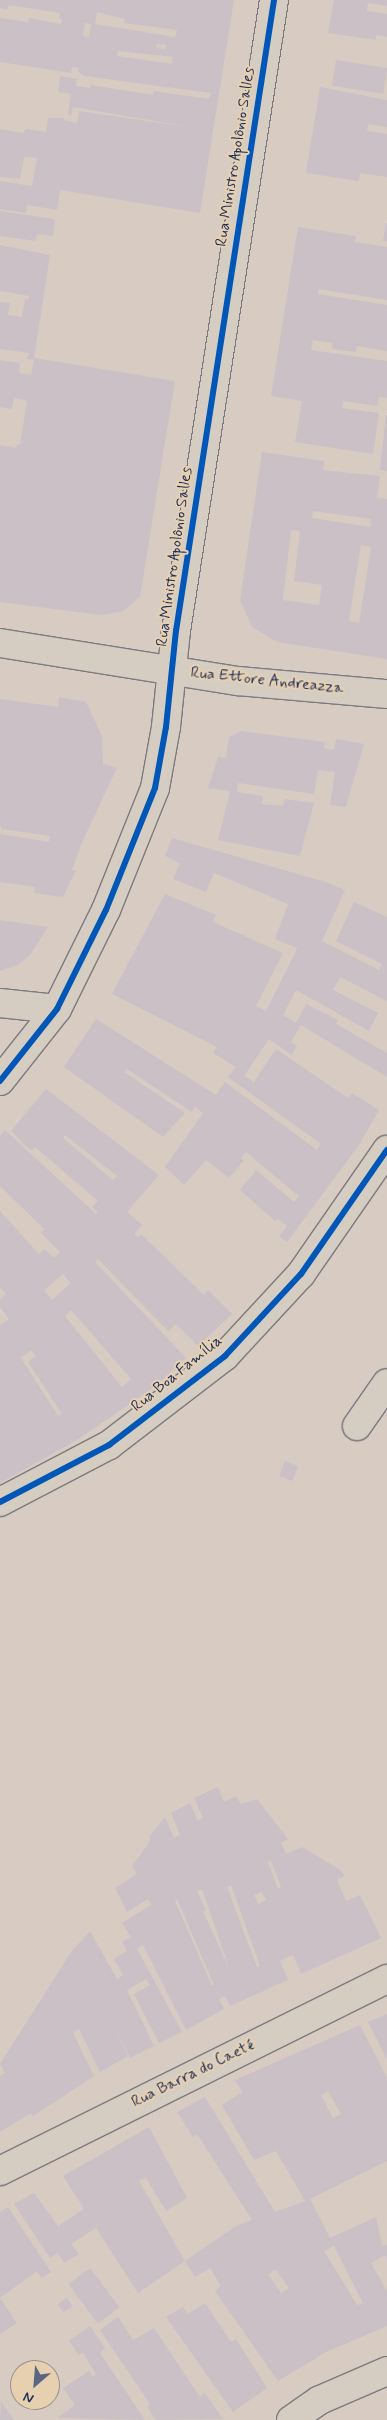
<!DOCTYPE html>
<html>
<head>
<meta charset="utf-8">
<style>
  body { margin:0 }
  #map { position:relative; width:387px; height:2420px; overflow:hidden; background:#d8cbc2; font-family:Mynerve,sans-serif }
  div>[style] { position:absolute }
  [style*='--x'] { left:calc(var(--x)*1px); top:calc(var(--y)*1px); width:calc(var(--w)*1px); rotate:calc(var(--a)*1deg) }
  .building>* { inset:0; background:#cbc0c6; transform-origin:0 0 }
  .roads { filter:drop-shadow(1px 0 #7c7a7f) drop-shadow(-1px 0 #7c7a7f) drop-shadow(0 1px #7c7a7f) drop-shadow(0 -1px #7c7a7f) }
  .minor>* { height:28px; margin:-14px; padding:0 14px; transform-origin:14px; border-radius:14px; background:#d5cdc2 }
  .cycleway>* { height:6px; margin:-3px; padding:0 3px; transform-origin:3px; border-radius:3px; background:#0057b8 }
  span { translate:-50% -50%; white-space:nowrap; text-align:center; line-height:1.15; -webkit-text-stroke:4px #e7d0b0; paint-order:stroke }
  .street-label { font-size:16px; color:#1b2f5e }
  .north { position:absolute; left:10px; top:2360px; width:50px; height:50px; box-sizing:border-box; background:#e7d0b0; border:1px solid #95908f; border-radius:50%; rotate:207deg; font-size:14px; font-weight:700; line-height:20px; text-align:center; color:#1b2f5e }
  .north::after { content:''; display:block; margin:auto; width:18px; height:22px; background:#5d6681; clip-path:polygon(50% 0,100% 100%,50% 72%,0 100%) }
</style>
</head>
<body>
<div id="map">
  <div class="building">
    <div style="clip-path:polygon(evenodd,0 0,234px 0,200px 213px,60px 190px,57px 210px,27px 205px,26px 213px,0 209px,0 181px,32px 186px,37px 158px,24px 157px,20px 179px,0 177px,0 129px,24px 133px,25px 129px,46px 132px,48px 118px,64px 118px,64px 120px,77px 123px,79px 111px,196px 128px,73px 107px,71px 116px,68px 115px,71px 94px,58px 92px,60px 76px,77px 79px,76px 86px,90px 88px,91px 85px,153px 95px,154px 91px,209px 99px,211px 93px,84px 76px,78px 72px,79px 68px,72px 67px,71px 73px,0 62px,0 18px,28px 22px,29px 18px,61px 24px,62px 19px,59px 19px,60px 13px,9px 5px,7px 10px,0 8px,0 0,97px 12px,125px 19px,124px 23px,177px 30px,175px 37px,95px 24px,97px 12px,0 0,85px 23px,91px 24px,89px 37px,83px 36px,85px 23px,0 0,157px 44px,166px 45px,166px 49px,156px 48px,157px 44px,0 0,118px 51px,173px 57px,172px 64px,117px 56px,118px 51px)"></div>
    <div style="clip-path:polygon(334px 0,387px 0,387px 6px,368px 3px,367px 11px,387px 14px,387px 37px,376px 35px,376px 40px,328px 33px)"></div>
    <div style="left:336px;top:60px;width:52px;height:26px;rotate:9deg"></div>
    <div style="clip-path:polygon(320px 87px,387px 100px,387px 127px,368px 124px,367px 131px,387px 134px,387px 177px,360px 173px,359px 181px,306px 173px)"></div>
    <div style="clip-path:polygon(0 211px,55px 219px,53px 236px,37px 234px,36px 241px,0 236px)"></div>
    <div style="clip-path:polygon(386px 223px,387px 223px,387px 241px,383px 241px)"></div>
    <div style="clip-path:polygon(298px 227px,356px 236px,355px 242px,387px 247px,387px 300px,318px 289px,318px 294px,387px 305px,387px 351px,357px 346px,356px 352px,332px 349px,333px 343px,313px 340px,311px 350px,387px 361px,387px 398px,379px 397px,377px 406px,343px 401px,342px 408px,379px 413px,373px 454px,295px 442px,302px 401px,271px 396px)"></div>
    <div style="clip-path:polygon(0 245px,50px 255px,34px 358px,175px 381px,140px 597px,123px 611px,101px 615px,0 602px,0 445px,16px 448px,17px 444px,20px 445px,27px 401px,14px 398px,12px 409px,0 407px,0 360px,20px 363px,19px 373px,31px 375px,34px 360px,27px 359px,29px 353px,0 349px,0 302px,10px 303px,8px 315px,22px 317px,25px 299px,28px 300px,29px 296px,0 291px)"></div>
    <div style="clip-path:polygon(386px 415px,387px 415px,387px 471px,380px 470px)"></div>
    <div style="clip-path:polygon(evenodd,262px 452px,324px 461px,323px 470px,380px 476px,377px 498px,387px 499px,387px 659px,277px 642px,252px 627px,240px 600px,262px 452px,313px 511px,371px 519px,370px 527px,312px 518px,313px 511px,262px 452px,291px 530px,300px 531px,294px 581px,322px 585px,319px 605px,283px 600px,291px 530px,262px 452px,361px 545px,371px 547px,359px 623px,349px 621px,361px 545px)"></div>
    <div style="clip-path:polygon(59px 697px,86px 702px,102px 736px,103px 764px,117px 768px,83px 840px,72px 870px,76px 870px,63px 897px,34px 893px,35px 887px,0 882px,0 834px,49px 842px,50px 836px,2px 829px,0 825px,0 699px,58px 707px)"></div>
    <div style="clip-path:polygon(241px 731px,325px 742px,324px 748px,334px 750px,336px 739px,364px 744px,346px 807px,330px 805px,335px 772px,318px 770px,314px 794px,238px 783px,237px 792px,263px 796px,262px 804px,283px 806px,284px 799px,314px 803px,300px 856px,218px 840px,230px 791px,208px 788px,218px 757px,226px 758px,229px 737px)"></div>
    <div style="clip-path:polygon(172px 838px,326px 882px,345px 890px,322px 941px,379px 970px,382px 964px,336px 941px,354px 902px,387px 917px,387px 1001px,340px 977px,333px 990px,378px 1013px,369px 1031px,296px 990px,283px 1015px,296px 1023px,306px 1004px,338px 1020px,336px 1024px,387px 1053px,387px 1077px,301px 1025px,291px 1042px,297px 1046px,292px 1055px,269px 1039px,244px 1076px,254px 1082px,276px 1049px,348px 1098px,352px 1093px,379px 1110px,359px 1145px,287px 1242px,279px 1236px,287px 1226px,278px 1219px,275px 1221px,240px 1190px,256px 1170px,294px 1202px,299px 1196px,246px 1152px,241px 1158px,244px 1160px,229px 1178px,206px 1160px,184px 1185px,165px 1167px,203px 1113px,195px 1107px,192px 1112px,127px 1069px,124px 1072px,185px 1113px,163px 1137px,64px 1067px,96px 1019px,216px 1095px,225px 1082px,317px 1150px,321px 1144px,228px 1077px,236px 1067px,213px 1053px,217px 1047px,112px 994px,165px 894px,216px 915px,213px 922px,283px 953px,256px 1006px,266px 1011px,295px 953px,297px 948px,275px 939px,288px 904px,214px 873px,206px 892px,173px 879px,180px 863px,165px 856px)"></div>
    <div style="clip-path:polygon(0 920px,48px 927px,30px 955px,18px 965px,0 971px)"></div>
    <div style="clip-path:polygon(evenodd,46px 1089px,159px 1175px,127px 1212px,142px 1225px,134px 1234px,138px 1238px,141px 1234px,204px 1295px,208px 1290px,232px 1314px,198px 1346px,176px 1324px,168px 1331px,98px 1259px,95px 1262px,186px 1358px,157px 1385px,77px 1440px,0 1483px,0 1325px,9px 1319px,0 1307px,0 1299px,6px 1294px,0 1287px,0 1211px,39px 1254px,45px 1249px,54px 1258px,60px 1252px,41px 1233px,45px 1230px,0 1186px,0 1136px,5px 1130px,96px 1214px,98px 1212px,92px 1207px,98px 1201px,35px 1147px,31px 1151px,11px 1131px,46px 1089px,65px 1135px,117px 1176px,113px 1180px,63px 1138px,65px 1135px,46px 1089px,63px 1274px,71px 1283px,52px 1300px,44px 1290px,63px 1274px,46px 1089px,71px 1310px,131px 1379px,122px 1387px,65px 1316px,71px 1310px,46px 1089px,31px 1350px,36px 1356px,28px 1362px,62px 1414px,58px 1416px,21px 1358px,31px 1350px)"></div>
    <div style="left:285px;top:1461px;width:14px;height:16px;rotate:21deg"></div>
    <div style="clip-path:polygon(evenodd,218px 1787px,224px 1802px,236px 1796px,241px 1804px,257px 1799px,288px 1839px,281px 1843px,286px 1854px,302px 1847px,339px 1869px,345px 1876px,337px 1880px,346px 1901px,360px 1895px,381px 1938px,301px 1974px,293px 1955px,280px 1961px,288px 1980px,230px 2006px,225px 1996px,219px 1999px,224px 2009px,186px 2030px,143px 1945px,137px 1949px,182px 2032px,159px 2043px,134px 1994px,150px 1985px,146px 1979px,127px 1990px,154px 2046px,130px 2058px,113px 2024px,128px 2056px,100px 2072px,79px 2029px,73px 2033px,94px 2076px,33px 2116px,31px 2113px,0 2132px,0 2076px,5px 2073px,0 2064px,71px 1952px,90px 1931px,117px 1979px,123px 1975px,114px 1959px,127px 1951px,122px 1942px,131px 1937px,122px 1923px,151px 1905px,148px 1899px,127px 1912px,115px 1888px,137px 1874px,132px 1866px,151px 1840px,149px 1837px,165px 1817px,174px 1838px,180px 1835px,171px 1813px,190px 1803px,198px 1821px,203px 1818px,194px 1798px,218px 1787px,271px 1861px,281px 1887px,278px 1889px,268px 1862px,271px 1861px,218px 1787px,231px 1885px,260px 1966px,257px 1967px,227px 1887px,231px 1885px,218px 1787px,202px 1889px,209px 1909px,229px 1968px,203px 1911px,206px 1910px,197px 1891px,202px 1889px,218px 1787px,262px 1892px,266px 1900px,258px 1904px,254px 1895px,262px 1892px,218px 1787px,177px 1899px,214px 1985px,212px 1986px,175px 1901px,177px 1899px)"></div>
    <div style="clip-path:polygon(387px 2014px,387px 2059px,368px 2022px)"></div>
    <div style="clip-path:polygon(evenodd,360px 2025px,387px 2078px,387px 2161px,310px 2199px,330px 2238px,376px 2217px,382px 2246px,387px 2245px,387px 2260px,385px 2255px,371px 2263px,387px 2291px,387px 2326px,326px 2352px,278px 2381px,215px 2291px,221px 2286px,210px 2268px,195px 2277px,185px 2261px,236px 2226px,252px 2220px,197px 2134px,193px 2137px,177px 2112px,205px 2097px,275px 2212px,305px 2201px,276px 2151px,254px 2160px,222px 2105px,242px 2092px,235px 2080px,360px 2025px,328px 2091px,341px 2114px,333px 2118px,321px 2095px,328px 2091px,360px 2025px,334px 2246px,363px 2303px,357px 2305px,324px 2251px,334px 2246px,360px 2025px,276px 2270px,289px 2288px,281px 2293px,268px 2274px,276px 2270px)"></div>
    <div style="clip-path:polygon(149px 2127px,187px 2198px,166px 2211px,146px 2178px,139px 2181px,185px 2261px,138px 2293px,96px 2228px,71px 2244px,79px 2254px,64px 2263px,58px 2253px,50px 2258px,14px 2204px,34px 2193px,58px 2226px,84px 2209px,63px 2176px)"></div>
    <div style="clip-path:polygon(8px 2207px,51px 2272px,42px 2278px,37px 2271px,0 2298px,17px 2323px,0 2334px,0 2212px)"></div>
    <div style="left:90px;top:2268px;width:49px;height:27px;rotate:53deg"></div>
    <div style="clip-path:polygon(67px 2298px,73px 2307px,63px 2312px,58px 2304px)"></div>
    <div style="clip-path:polygon(205px 2303px,231px 2342px,236px 2339px,267px 2388px,233px 2412px,166px 2317px,183px 2307px,188px 2314px)"></div>
    <div style="clip-path:polygon(118px 2317px,133px 2340px,154px 2328px,200px 2397px,205px 2393px,223px 2419px,156px 2420px,147px 2407px,150px 2404px,100px 2330px)"></div>
    <div style="clip-path:polygon(90px 2326px,105px 2348px,100px 2353px,145px 2420px,57px 2418px,75px 2405px,63px 2388px,89px 2371px,93px 2377px,96px 2374px,82px 2352px,79px 2355px,69px 2341px)"></div>
    <div style="clip-path:polygon(1px 2401px,14px 2420px,0 2420px)"></div>
  </div>
  <div class="roads">
    <div class="minor">
      <div style="--x:0;--y:643;--w:241;--a:9.1"></div>
      <div style="--x:238;--y:681;--w:150;--a:5"></div>
      <div style="--x:0;--y:1003;--w:57;--a:6"></div>
      <div style="--x:0;--y:1081;--w:92;--a:-51.6"></div>
      <div style="--x:57;--y:1009;--w:110;--a:-63.7"></div>
      <div style="--x:106;--y:910;--w:131;--a:-68.1"></div>
      <div style="--x:155;--y:788;--w:62;--a:-79.8"></div>
      <div style="--x:166;--y:727;--w:97;--a:-84.1"></div>
      <div style="--x:176;--y:631;--w:639;--a:-81.17"></div>
      <div style="--x:357;--y:1426;--w:52;--a:-55.1"></div>
      <div style="--x:0;--y:1502;--w:123;--a:-27.6"></div>
      <div style="--x:109;--y:1445;--w:146;--a:-37.5"></div>
      <div style="--x:225;--y:1356;--w:112;--a:-47.2"></div>
      <div style="--x:301;--y:1274;--w:151;--a:-55.3"></div>
      <div style="--x:0;--y:2171;--w:432;--a:-26.4"></div>
      <div style="--x:291;--y:2420;--w:35;--a:-35"></div>
      <div style="--x:320;--y:2400;--w:73;--a:-23.4"></div>
    </div>
  </div>
  <div class="cycleway">
    <div style="--x:0;--y:1081;--w:92;--a:-51.6"></div>
    <div style="--x:57;--y:1009;--w:110;--a:-63.7"></div>
    <div style="--x:106;--y:910;--w:131;--a:-68.1"></div>
    <div style="--x:155;--y:788;--w:62;--a:-79.8"></div>
    <div style="--x:166;--y:727;--w:97;--a:-84.1"></div>
    <div style="--x:176;--y:631;--w:639;--a:-81.17"></div>
    <div style="--x:0;--y:1502;--w:123;--a:-27.6"></div>
    <div style="--x:109;--y:1445;--w:146;--a:-37.5"></div>
    <div style="--x:225;--y:1356;--w:112;--a:-47.2"></div>
    <div style="--x:301;--y:1274;--w:151;--a:-55.3"></div>
  </div>
  <div class="street-label">
    <span style="left:236px;top:157px;rotate:-81deg">Rua Ministro Apolônio Salles</span>
    <span style="left:175px;top:557px;rotate:-82deg">Rua Ministro Apolônio Salles</span>
    <span style="left:267px;top:681px;rotate:6deg">Rua Ettore Andreazza</span>
    <span style="left:177px;top:1374px;rotate:-39deg">Rua Boa Família</span>
    <span style="left:193px;top:2074px;rotate:-26deg">Rua Barra do Caeté</span>
  </div>
  <div class="north">N</div>
</div>
</body>
</html>
